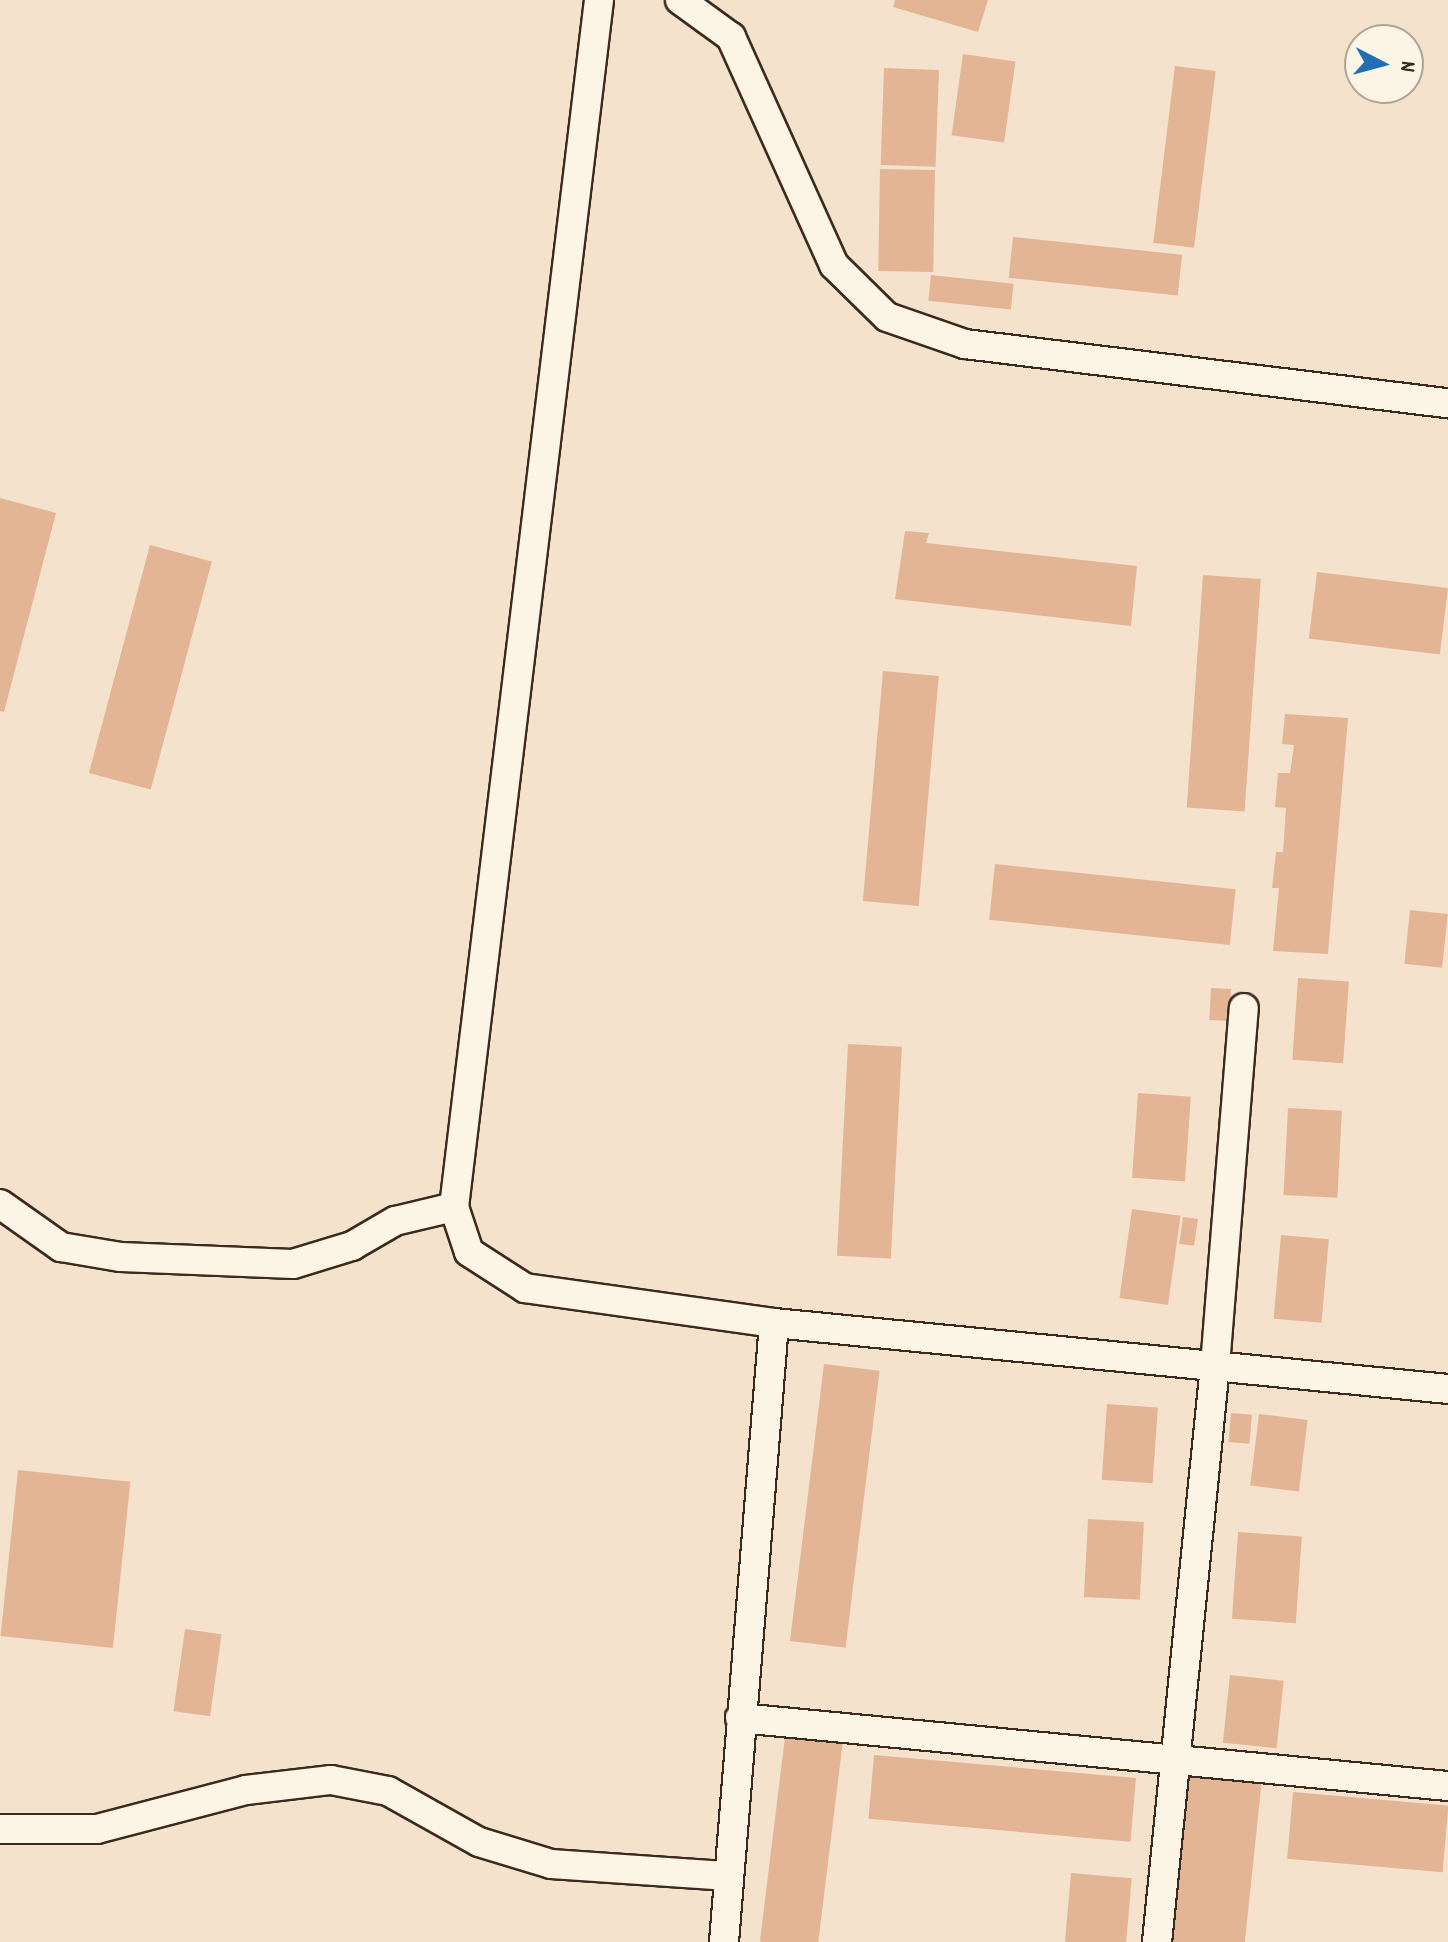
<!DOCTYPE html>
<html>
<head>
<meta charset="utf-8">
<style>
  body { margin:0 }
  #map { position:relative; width:1448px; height:1942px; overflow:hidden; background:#f5e2cd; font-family:Dekko,sans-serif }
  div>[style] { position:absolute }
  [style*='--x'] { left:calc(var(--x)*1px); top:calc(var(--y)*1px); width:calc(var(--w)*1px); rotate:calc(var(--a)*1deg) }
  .building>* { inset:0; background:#e4b595; transform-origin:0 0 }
  .roads { filter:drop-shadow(2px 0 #3b2a1e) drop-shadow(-2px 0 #3b2a1e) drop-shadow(0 2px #3b2a1e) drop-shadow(0 -2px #3b2a1e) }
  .street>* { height:28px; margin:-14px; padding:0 14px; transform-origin:14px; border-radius:14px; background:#fcf5e5 }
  span { translate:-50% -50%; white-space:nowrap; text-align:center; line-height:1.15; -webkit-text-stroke:6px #fcf5e5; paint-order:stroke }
  .north { position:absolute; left:1344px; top:24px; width:80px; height:80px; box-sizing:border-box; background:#fcf5e5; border:2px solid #afa495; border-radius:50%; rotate:96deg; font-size:22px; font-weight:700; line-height:32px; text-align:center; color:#3b2a1e }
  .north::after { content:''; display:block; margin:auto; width:28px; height:36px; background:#1f6fb2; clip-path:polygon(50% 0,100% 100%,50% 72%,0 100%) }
</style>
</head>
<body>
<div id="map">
  <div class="building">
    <div style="clip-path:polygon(895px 0,988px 0,978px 32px,893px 7px)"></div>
    <div style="left:963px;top:54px;width:53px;height:82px;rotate:8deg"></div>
    <div style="left:1175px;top:66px;width:41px;height:178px;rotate:7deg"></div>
    <div style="left:884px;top:68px;width:55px;height:97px;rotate:2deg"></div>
    <div style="left:880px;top:169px;width:55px;height:102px;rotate:1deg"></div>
    <div style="left:1013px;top:237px;width:170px;height:41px;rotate:6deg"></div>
    <div style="left:931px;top:275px;width:83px;height:26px;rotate:6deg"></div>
    <div style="clip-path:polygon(0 498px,56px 513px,4px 712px,0 711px)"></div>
    <div style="clip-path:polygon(905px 531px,929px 533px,926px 543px,1137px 566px,1131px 626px,895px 599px)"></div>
    <div style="left:150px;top:545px;width:64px;height:236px;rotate:15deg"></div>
    <div style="left:1317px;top:572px;width:132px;height:67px;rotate:7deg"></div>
    <div style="left:1203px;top:575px;width:58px;height:233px;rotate:4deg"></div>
    <div style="left:883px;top:671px;width:56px;height:231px;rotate:5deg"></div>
    <div style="clip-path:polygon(1285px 714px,1348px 718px,1328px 954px,1273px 951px,1279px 888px,1272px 888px,1276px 852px,1283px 852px,1286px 808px,1275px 807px,1278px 773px,1290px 773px,1294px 745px,1282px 744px)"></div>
    <div style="left:995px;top:864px;width:242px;height:56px;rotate:6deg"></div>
    <div style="left:1410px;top:910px;width:38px;height:54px;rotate:6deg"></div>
    <div style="left:1298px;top:978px;width:51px;height:82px;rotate:4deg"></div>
    <div style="left:1211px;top:988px;width:20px;height:32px;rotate:3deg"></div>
    <div style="left:848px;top:1044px;width:54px;height:212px;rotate:3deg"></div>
    <div style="left:1138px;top:1093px;width:53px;height:85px;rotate:4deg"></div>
    <div style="left:1288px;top:1108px;width:54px;height:87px;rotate:3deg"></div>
    <div style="left:1132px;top:1209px;width:49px;height:90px;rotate:8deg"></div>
    <div style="left:1183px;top:1217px;width:15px;height:27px;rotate:8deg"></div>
    <div style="left:1281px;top:1235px;width:48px;height:84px;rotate:5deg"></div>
    <div style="left:824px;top:1364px;width:56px;height:279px;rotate:7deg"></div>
    <div style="left:1107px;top:1404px;width:51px;height:76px;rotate:4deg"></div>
    <div style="left:1231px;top:1413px;width:21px;height:29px;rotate:5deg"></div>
    <div style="left:1259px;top:1414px;width:49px;height:72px;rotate:7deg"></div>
    <div style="left:18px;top:1470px;width:113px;height:167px;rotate:6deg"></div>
    <div style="left:1088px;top:1519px;width:56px;height:78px;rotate:3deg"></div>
    <div style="left:1238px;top:1532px;width:64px;height:87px;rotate:4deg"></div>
    <div style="left:185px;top:1629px;width:37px;height:83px;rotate:8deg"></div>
    <div style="left:1230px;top:1675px;width:54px;height:68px;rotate:6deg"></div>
    <div style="left:785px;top:1737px;width:58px;height:206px;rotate:7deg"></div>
    <div style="left:874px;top:1755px;width:263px;height:64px;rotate:5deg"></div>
    <div style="left:1187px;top:1775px;width:75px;height:168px;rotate:6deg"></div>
    <div style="left:1293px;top:1792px;width:156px;height:67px;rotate:5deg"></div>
    <div style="left:1071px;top:1873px;width:61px;height:69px;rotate:5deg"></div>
  </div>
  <div class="roads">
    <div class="street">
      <div style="--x:599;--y:0;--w:1216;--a:96.85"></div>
      <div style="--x:454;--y:1207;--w:47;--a:71.6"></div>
      <div style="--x:469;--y:1252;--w:67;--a:32.7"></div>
      <div style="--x:525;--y:1288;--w:251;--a:8"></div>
      <div style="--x:774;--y:1323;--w:677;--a:5.59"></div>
      <div style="--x:680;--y:0;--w:63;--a:36"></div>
      <div style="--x:731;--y:37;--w:250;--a:65.7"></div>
      <div style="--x:834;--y:265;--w:74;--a:44.5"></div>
      <div style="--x:887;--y:317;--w:83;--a:19.1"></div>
      <div style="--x:965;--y:344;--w:487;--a:7"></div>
      <div style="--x:0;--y:1204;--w:75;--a:35.2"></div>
      <div style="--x:61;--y:1247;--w:61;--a:9.5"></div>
      <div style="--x:121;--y:1257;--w:172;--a:2.3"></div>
      <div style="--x:293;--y:1264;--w:62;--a:-17"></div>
      <div style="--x:352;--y:1246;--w:50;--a:-30.2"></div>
      <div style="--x:395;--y:1221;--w:61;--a:-13.3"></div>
      <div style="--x:740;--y:1718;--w:711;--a:5.49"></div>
      <div style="--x:0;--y:1829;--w:97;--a:0"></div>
      <div style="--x:97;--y:1829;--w:154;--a:-14.7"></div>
      <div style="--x:246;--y:1790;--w:86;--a:-6.7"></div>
      <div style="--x:331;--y:1780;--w:58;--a:10.9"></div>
      <div style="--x:388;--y:1791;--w:104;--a:29.3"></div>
      <div style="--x:479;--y:1842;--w:75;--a:17"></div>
      <div style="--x:551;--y:1864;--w:178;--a:3.9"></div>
      <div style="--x:724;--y:1942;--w:621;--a:-85.38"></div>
      <div style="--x:1157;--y:1942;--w:579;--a:-84.25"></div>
      <div style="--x:1215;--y:1366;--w:359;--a:-85.4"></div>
    </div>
  </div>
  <div class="north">N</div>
</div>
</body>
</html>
